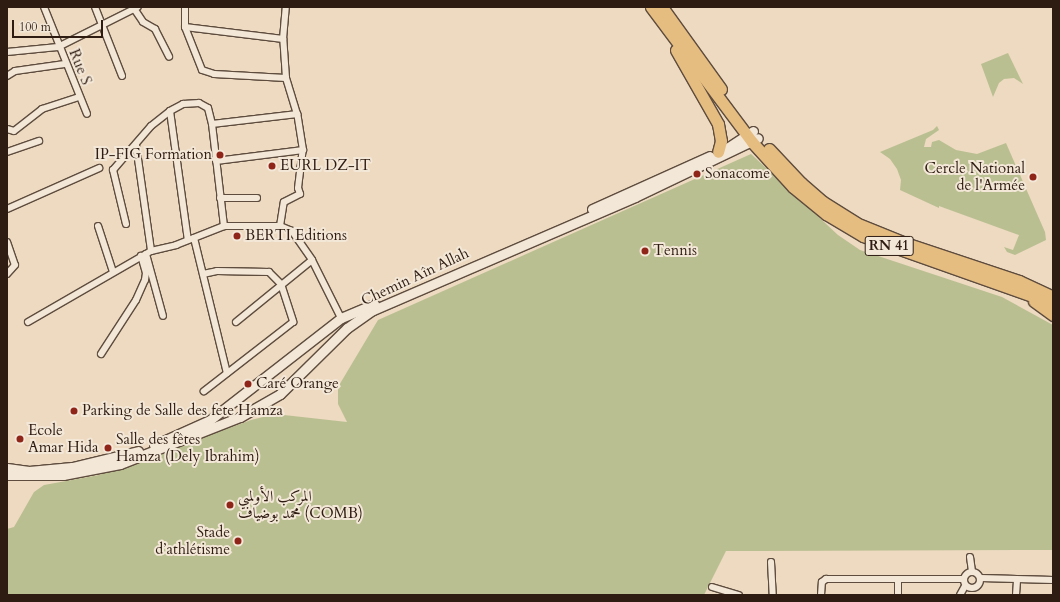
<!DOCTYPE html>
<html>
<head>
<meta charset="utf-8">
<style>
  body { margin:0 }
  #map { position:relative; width:1060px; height:602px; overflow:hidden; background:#eddac1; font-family:Cardo,Amiri,serif }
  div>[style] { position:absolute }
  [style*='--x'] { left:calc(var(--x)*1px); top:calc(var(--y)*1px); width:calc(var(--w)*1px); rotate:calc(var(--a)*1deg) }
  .green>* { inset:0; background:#babf91 }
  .roads { filter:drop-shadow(1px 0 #5e4c3e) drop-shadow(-1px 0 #5e4c3e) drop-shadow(0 1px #5e4c3e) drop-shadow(0 -1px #5e4c3e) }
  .street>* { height:6px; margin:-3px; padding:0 3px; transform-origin:3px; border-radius:3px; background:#f3e7d7 }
  .street>.ring { margin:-3px; padding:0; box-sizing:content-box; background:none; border:6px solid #f3e7d7; border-radius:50% }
  .secondary>* { height:9px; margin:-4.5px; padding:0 4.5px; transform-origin:4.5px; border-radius:4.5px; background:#f3e7d7 }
  .primary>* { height:10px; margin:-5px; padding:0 5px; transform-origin:5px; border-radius:5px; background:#e6bd80 }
  .highway>* { height:11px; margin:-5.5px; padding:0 5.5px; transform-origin:5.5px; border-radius:5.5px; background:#e6bd80 }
  .dots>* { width:11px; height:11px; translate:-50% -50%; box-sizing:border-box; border:2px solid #f3e7d7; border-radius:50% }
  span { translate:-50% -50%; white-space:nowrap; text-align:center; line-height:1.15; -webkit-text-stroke:4px #f3e7d7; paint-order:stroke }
  .shield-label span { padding:1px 3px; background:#f3e7d7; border:1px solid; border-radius:3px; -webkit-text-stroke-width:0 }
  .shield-label { font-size:14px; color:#2e1c12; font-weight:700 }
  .street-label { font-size:15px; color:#2e1c12 }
  .poi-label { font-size:15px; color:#2e1c12 }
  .right { translate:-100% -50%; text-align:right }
  .left { translate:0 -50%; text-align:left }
  .frame { position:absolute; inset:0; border:8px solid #2e1c12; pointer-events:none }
  .scale { position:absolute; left:12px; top:20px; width:91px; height:18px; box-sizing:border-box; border:2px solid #2e1c12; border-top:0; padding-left:5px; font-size:12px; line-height:14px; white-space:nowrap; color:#2e1c12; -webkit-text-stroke:3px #f3e7d7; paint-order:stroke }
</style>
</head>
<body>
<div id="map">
  <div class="green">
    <div style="clip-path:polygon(1008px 53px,1023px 84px,1014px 78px,1004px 79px,999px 83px,993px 97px,981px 64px)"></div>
    <div style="clip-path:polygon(937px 126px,939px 130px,926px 139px,924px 147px,931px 147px,932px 142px,939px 140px,956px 150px,977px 154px,1006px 143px,1045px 232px,1046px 240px,1015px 255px,1007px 252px,1004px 247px,1013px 250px,1019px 235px,939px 206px,939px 208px,900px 190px,901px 180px,897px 169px,890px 159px,880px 152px,933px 130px)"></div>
    <div style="clip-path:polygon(751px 154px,838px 235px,860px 250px,1002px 297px,1053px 325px,1053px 550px,726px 551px,704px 595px,7px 595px,7px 529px,14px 527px,34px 492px,44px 485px,99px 475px,251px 420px,275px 414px,347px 422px,338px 404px,338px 387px,378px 320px)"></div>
  </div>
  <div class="roads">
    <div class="street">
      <div style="--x:44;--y:7;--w:115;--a:68.1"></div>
      <div style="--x:95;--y:7;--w:74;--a:68.6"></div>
      <div style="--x:185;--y:7;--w:20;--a:90"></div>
      <div style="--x:185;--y:27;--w:46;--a:68.4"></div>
      <div style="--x:202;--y:70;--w:13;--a:18"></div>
      <div style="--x:214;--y:74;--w:72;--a:3.2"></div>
      <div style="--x:135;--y:10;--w:14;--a:56"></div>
      <div style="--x:143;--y:22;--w:14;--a:30"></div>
      <div style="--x:155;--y:29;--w:31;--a:63"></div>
      <div style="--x:185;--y:27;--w:99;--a:7"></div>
      <div style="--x:7;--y:52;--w:51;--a:-5.6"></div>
      <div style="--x:58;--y:47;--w:89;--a:-26.6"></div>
      <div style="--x:7;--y:76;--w:9;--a:-32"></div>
      <div style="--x:15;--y:71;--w:50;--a:-8"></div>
      <div style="--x:170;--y:111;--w:130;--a:82.1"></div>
      <div style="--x:212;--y:124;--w:86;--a:-6.7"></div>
      <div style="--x:7;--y:129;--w:7;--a:16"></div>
      <div style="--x:14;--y:131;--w:36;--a:-38"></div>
      <div style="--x:42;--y:109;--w:38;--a:-18"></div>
      <div style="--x:136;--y:145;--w:107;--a:81.9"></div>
      <div style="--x:7;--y:152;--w:34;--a:-19"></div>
      <div style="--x:216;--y:161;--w:88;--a:-7.2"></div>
      <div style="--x:220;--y:198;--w:37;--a:0"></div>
      <div style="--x:7;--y:209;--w:101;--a:-24"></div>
      <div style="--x:126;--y:224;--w:56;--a:-103.5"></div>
      <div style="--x:113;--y:170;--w:58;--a:-49.2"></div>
      <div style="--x:151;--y:126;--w:24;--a:-38"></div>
      <div style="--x:170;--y:111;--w:15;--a:-28"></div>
      <div style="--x:183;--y:104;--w:16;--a:-4"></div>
      <div style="--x:199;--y:103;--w:10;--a:29"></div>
      <div style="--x:208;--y:108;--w:16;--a:76"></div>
      <div style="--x:212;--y:124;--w:103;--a:83.3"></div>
      <div style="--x:98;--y:226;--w:48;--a:71.9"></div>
      <div style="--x:280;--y:226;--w:24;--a:-81"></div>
      <div style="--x:284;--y:202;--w:18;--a:-27"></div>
      <div style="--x:300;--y:194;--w:6;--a:-108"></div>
      <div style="--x:298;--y:188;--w:38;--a:-83"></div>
      <div style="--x:303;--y:150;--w:36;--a:-99"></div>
      <div style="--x:297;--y:114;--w:38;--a:-107"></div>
      <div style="--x:286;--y:78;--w:39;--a:-94"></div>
      <div style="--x:283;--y:39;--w:32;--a:-85"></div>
      <div style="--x:194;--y:238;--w:139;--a:76.3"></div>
      <div style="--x:7;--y:242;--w:24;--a:71"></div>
      <div style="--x:15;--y:265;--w:12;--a:132"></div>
      <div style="--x:146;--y:254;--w:64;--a:74.7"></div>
      <div style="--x:203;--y:274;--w:14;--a:-12"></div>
      <div style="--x:217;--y:271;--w:52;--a:1.1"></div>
      <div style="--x:269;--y:272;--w:17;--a:45"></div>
      <div style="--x:281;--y:284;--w:40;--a:72"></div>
      <div style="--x:293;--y:322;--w:113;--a:142.2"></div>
      <div style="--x:28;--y:322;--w:142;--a:-30"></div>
      <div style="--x:151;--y:251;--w:26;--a:-13"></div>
      <div style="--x:176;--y:245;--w:52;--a:-21.6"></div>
      <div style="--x:224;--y:226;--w:56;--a:0"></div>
      <div style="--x:280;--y:226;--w:13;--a:23"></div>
      <div style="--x:292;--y:231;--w:35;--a:55"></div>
      <div style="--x:312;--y:260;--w:65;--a:63.4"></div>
      <div style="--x:236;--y:322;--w:98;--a:-39.2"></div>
      <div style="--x:101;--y:354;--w:64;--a:-57.1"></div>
      <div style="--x:136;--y:300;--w:22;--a:-66"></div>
      <div style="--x:145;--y:280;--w:7;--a:-82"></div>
      <div style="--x:146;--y:273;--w:18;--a:-106"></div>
      <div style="--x:970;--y:557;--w:14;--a:82"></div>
      <div style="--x:771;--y:562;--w:33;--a:87"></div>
      <div class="ring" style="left:964px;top:572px;width:10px;height:10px"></div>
      <div style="--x:981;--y:578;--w:72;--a:1.6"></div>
      <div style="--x:712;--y:587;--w:28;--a:17"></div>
      <div style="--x:821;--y:595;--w:13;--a:-86"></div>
      <div style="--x:822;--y:582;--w:5;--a:-37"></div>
      <div style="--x:826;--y:579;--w:137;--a:0"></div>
      <div style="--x:898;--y:595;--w:15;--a:-90"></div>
      <div style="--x:960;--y:595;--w:10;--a:-61"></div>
      <div style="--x:1016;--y:595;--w:15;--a:-86"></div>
    </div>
    <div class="secondary">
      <div style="--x:727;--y:148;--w:31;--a:-33"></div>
      <div style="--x:592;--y:209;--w:129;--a:-24.2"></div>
      <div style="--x:154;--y:445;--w:61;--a:-24.1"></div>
      <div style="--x:210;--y:420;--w:166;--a:-37.9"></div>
      <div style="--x:341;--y:318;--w:36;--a:-23"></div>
      <div style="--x:7;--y:468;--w:22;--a:8"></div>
      <div style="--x:29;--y:471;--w:43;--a:-5.3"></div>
      <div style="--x:72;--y:467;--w:68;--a:-13.6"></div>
      <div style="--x:7;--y:475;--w:56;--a:0"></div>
      <div style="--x:63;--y:475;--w:58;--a:-10.9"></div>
      <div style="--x:120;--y:464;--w:129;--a:-21.4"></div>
      <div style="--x:240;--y:417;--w:46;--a:-29.9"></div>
      <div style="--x:280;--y:394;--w:94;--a:-44.6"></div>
      <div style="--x:347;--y:328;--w:32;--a:-35"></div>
      <div style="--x:373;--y:310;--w:285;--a:-23.3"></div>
      <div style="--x:635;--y:197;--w:136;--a:-25.6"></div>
    </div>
    <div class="primary">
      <div style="--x:1034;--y:302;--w:24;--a:36"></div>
    </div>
    <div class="highway">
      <div style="--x:651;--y:7;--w:169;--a:53.2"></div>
      <div style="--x:752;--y:142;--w:61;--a:47.7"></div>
      <div style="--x:793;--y:187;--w:43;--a:39.3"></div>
      <div style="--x:826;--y:214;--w:43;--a:30.7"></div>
      <div style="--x:863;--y:236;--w:182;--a:19.5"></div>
      <div style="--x:1035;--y:297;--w:21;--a:29"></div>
      <div style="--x:662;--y:7;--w:101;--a:54.3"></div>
      <div style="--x:676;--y:50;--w:85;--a:60.4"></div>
      <div style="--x:718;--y:124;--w:17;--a:80"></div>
      <div style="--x:721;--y:141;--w:11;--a:105"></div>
      <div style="--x:769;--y:149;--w:47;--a:46.7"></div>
      <div style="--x:801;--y:183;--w:29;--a:41"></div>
      <div style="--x:823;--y:202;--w:39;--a:32"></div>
      <div style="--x:856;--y:223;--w:56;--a:22"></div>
      <div style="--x:908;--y:244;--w:117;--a:18.4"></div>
      <div style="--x:1019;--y:281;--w:38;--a:25"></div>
    </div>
  </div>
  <div class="dots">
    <div style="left:220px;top:155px;background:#8f2418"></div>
    <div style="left:272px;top:166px;background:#8f2418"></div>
    <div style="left:697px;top:174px;background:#8f2418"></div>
    <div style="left:1033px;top:177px;background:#8f2418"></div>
    <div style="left:237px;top:236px;background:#8f2418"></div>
    <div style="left:645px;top:251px;background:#8f2418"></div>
    <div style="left:248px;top:384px;background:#8f2418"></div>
    <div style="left:74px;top:411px;background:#8f2418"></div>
    <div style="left:20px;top:439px;background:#8f2418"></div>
    <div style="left:108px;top:448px;background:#8f2418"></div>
    <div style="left:230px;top:505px;background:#8f2418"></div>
    <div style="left:238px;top:541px;background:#8f2418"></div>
  </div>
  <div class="shield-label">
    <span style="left:889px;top:246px">RN 41</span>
  </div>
  <div class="street-label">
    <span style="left:80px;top:67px;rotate:68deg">Rue S</span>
    <span style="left:415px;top:277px;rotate:-25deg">Chemin Aîn Allah</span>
  </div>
  <div class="poi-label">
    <span class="right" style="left:212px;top:155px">IP-FIG Formation</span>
    <span class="left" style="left:280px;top:166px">EURL DZ-IT</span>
    <span class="right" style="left:1025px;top:177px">Cercle National<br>de l'Armée</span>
    <span class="left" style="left:705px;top:174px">Sonacome</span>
    <span class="left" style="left:245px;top:236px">BERTI Editions</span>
    <span class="left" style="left:653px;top:251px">Tennis</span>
    <span class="left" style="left:256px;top:384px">Caré Orange</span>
    <span class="left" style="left:82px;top:411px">Parking de Salle des fete Hamza</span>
    <span class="left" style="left:28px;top:439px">Ecole<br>Amar Hida</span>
    <span class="left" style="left:116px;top:448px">Salle des fêtes<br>Hamza (Dely Ibrahim)</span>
    <span class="left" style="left:238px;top:505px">المركب الأولمبي<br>محمد بوضياف (COMB)</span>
    <span class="right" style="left:230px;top:541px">Stade<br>d’athlétisme</span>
  </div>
  <div class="frame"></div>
  <div class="scale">100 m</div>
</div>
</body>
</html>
